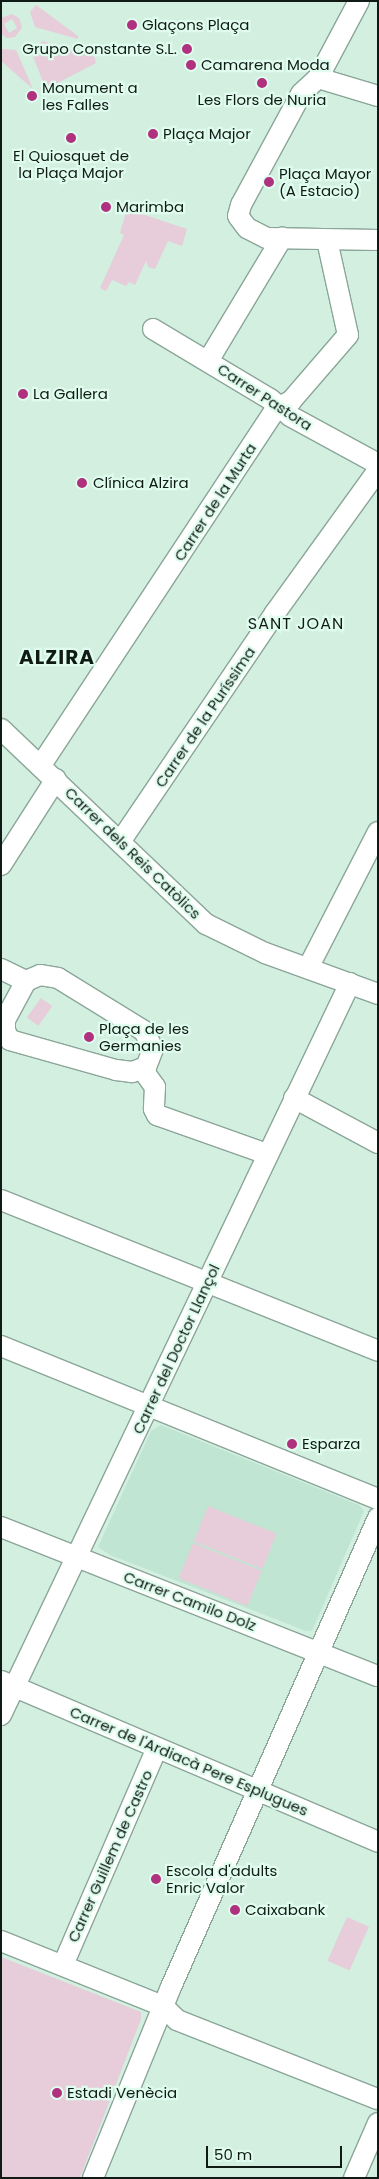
<!DOCTYPE html>
<html>
<head>
<meta charset="utf-8">
<style>
  body { margin:0 }
  #map { position:relative; width:379px; height:2179px; overflow:hidden; background:#d2efe0; font-family:Poppins,sans-serif }
  div>[style] { position:absolute }
  [style*='--x'] { left:calc(var(--x)*1px); top:calc(var(--y)*1px); width:calc(var(--w)*1px); rotate:calc(var(--a)*1deg) }
  .built>* { inset:0; background:#c1e5d3 }
  .green>* { inset:0; background:#e7ccd9; transform-origin:0 0 }
  .roads { filter:drop-shadow(1px 0 #8ba699) drop-shadow(-1px 0 #8ba699) drop-shadow(0 1px #8ba699) drop-shadow(0 -1px #8ba699) }
  .minor>* { height:20px; margin:-10px; padding:0 10px; transform-origin:10px; border-radius:10px; background:#fff }
  .dots>* { width:14px; height:14px; translate:-50% -50%; box-sizing:border-box; border:2px solid #dffcee; border-radius:50% }
  span { translate:-50% -50%; white-space:nowrap; text-align:center; line-height:1.15; -webkit-text-stroke:4.5px #dffcee; paint-order:stroke }
  .poi-label { font-size:15px; color:#111b16 }
  .left { translate:0 -50%; text-align:left }
  .right { translate:-100% -50%; text-align:right }
  .street-label { font-size:15px; color:#111b16 }
  .neighbourhood-label { font-size:16px; color:#111b16; letter-spacing:1px }
  .district-label { font-size:20px; color:#111b16; font-weight:700; letter-spacing:1px }
  .frame { position:absolute; inset:0; border:2px solid #111b16; pointer-events:none }
  .scale { position:absolute; left:206px; top:2146px; width:136px; height:22px; box-sizing:border-box; border:2px solid #111b16; border-top:0; padding-left:6px; font-size:15px; line-height:18px; white-space:nowrap; color:#111b16; -webkit-text-stroke:4px #dffcee; paint-order:stroke }
</style>
</head>
<body>
<div id="map">
  <div class="built">
    <div style="clip-path:polygon(161px 1425px,359px 1505px,364px 1511px,312px 1631px,306px 1631px,110px 1555px,98px 1547px,151px 1431px)"></div>
  </div>
  <div class="green">
    <div style="clip-path:polygon(36px 5px,78px 36px,78px 39px,35px 27px,30px 12px)"></div>
    <div style="clip-path:polygon(evenodd,12px 14px,19px 18px,22px 28px,15px 37px,7px 38px,1px 34px,1px 18px,12px 14px,12px 19px,17px 28px,9px 33px,4px 24px,12px 19px)"></div>
    <div style="clip-path:polygon(42px 41px,94px 56px,96px 63px,46px 89px,32px 54px)"></div>
    <div style="clip-path:polygon(1px 49px,16px 50px,33px 89px,1px 61px)"></div>
    <div style="clip-path:polygon(127px 209px,187px 229px,182px 246px,168px 241px,155px 269px,148px 267px,146px 261px,135px 285px,129px 282px,126px 286px,112px 280px,106px 291px,100px 288px,124px 235px,120px 233px)"></div>
    <div style="left:41px;top:998px;width:14px;height:24px;rotate:36deg"></div>
    <div style="left:208px;top:1506px;width:74px;height:38px;rotate:22deg"></div>
    <div style="left:193px;top:1543px;width:74px;height:38px;rotate:22deg"></div>
    <div style="left:347px;top:1917px;width:24px;height:48px;rotate:24deg"></div>
    <div style="clip-path:polygon(1px 1957px,141px 2012px,141px 2019px,80px 2178px,1px 2178px)"></div>
  </div>
  <div class="roads">
    <div class="minor">
      <div style="--x:359;--y:1;--w:87;--a:118"></div>
      <div style="--x:318;--y:78;--w:23;--a:137"></div>
      <div style="--x:301;--y:94;--w:126;--a:118.4"></div>
      <div style="--x:241;--y:205;--w:11;--a:105"></div>
      <div style="--x:238;--y:216;--w:15;--a:53"></div>
      <div style="--x:247;--y:228;--w:22;--a:27"></div>
      <div style="--x:267;--y:238;--w:111;--a:1"></div>
      <div style="--x:318;--y:78;--w:63;--a:16.7"></div>
      <div style="--x:153;--y:329;--w:136;--a:30.9"></div>
      <div style="--x:270;--y:399;--w:26;--a:40"></div>
      <div style="--x:290;--y:416;--w:100;--a:28.6"></div>
      <div style="--x:208;--y:361;--w:144;--a:-59"></div>
      <div style="--x:1;--y:729;--w:283;--a:43.6"></div>
      <div style="--x:206;--y:924;--w:66;--a:26.2"></div>
      <div style="--x:265;--y:953;--w:120;--a:19.9"></div>
      <div style="--x:41;--y:765;--w:427;--a:-56.6"></div>
      <div style="--x:276;--y:408;--w:17;--a:-25"></div>
      <div style="--x:291;--y:401;--w:87;--a:-49.2"></div>
      <div style="--x:348;--y:335;--w:97;--a:-102.5"></div>
      <div style="--x:120;--y:842;--w:277;--a:-55.9"></div>
      <div style="--x:275;--y:613;--w:176;--a:-54.2"></div>
      <div style="--x:1;--y:865;--w:102;--a:-57.4"></div>
      <div style="--x:308;--y:968;--w:153;--a:-62.8"></div>
      <div style="--x:1;--y:969;--w:28;--a:26"></div>
      <div style="--x:40;--y:975;--w:18;--a:9"></div>
      <div style="--x:58;--y:978;--w:101;--a:31.6"></div>
      <div style="--x:144;--y:1031;--w:20;--a:63"></div>
      <div style="--x:153;--y:1049;--w:19;--a:111"></div>
      <div style="--x:146;--y:1067;--w:15;--a:160"></div>
      <div style="--x:132;--y:1072;--w:16;--a:-173"></div>
      <div style="--x:116;--y:1070;--w:110;--a:-164.2"></div>
      <div style="--x:10;--y:1040;--w:10;--a:-119"></div>
      <div style="--x:5;--y:1031;--w:11;--a:-90"></div>
      <div style="--x:5;--y:1020;--w:44;--a:-61.7"></div>
      <div style="--x:26;--y:981;--w:15;--a:-23"></div>
      <div style="--x:142;--y:1069;--w:22;--a:54"></div>
      <div style="--x:155;--y:1087;--w:22;--a:93"></div>
      <div style="--x:154;--y:1109;--w:7;--a:63"></div>
      <div style="--x:157;--y:1115;--w:117;--a:19.5"></div>
      <div style="--x:294;--y:1098;--w:95;--a:28.2"></div>
      <div style="--x:1;--y:1200;--w:406;--a:21.8"></div>
      <div style="--x:1;--y:1346;--w:407;--a:22.1"></div>
      <div style="--x:1;--y:1527;--w:405;--a:21.6"></div>
      <div style="--x:1;--y:1681;--w:410;--a:23.1"></div>
      <div style="--x:1;--y:1715;--w:811;--a:-64.51"></div>
      <div style="--x:1;--y:1941;--w:175;--a:21.9"></div>
      <div style="--x:163;--y:2006;--w:20;--a:45"></div>
      <div style="--x:177;--y:2020;--w:216;--a:21.5"></div>
      <div style="--x:63;--y:1965;--w:236;--a:-66.6"></div>
      <div style="--x:93;--y:2178;--w:206;--a:-67.8"></div>
      <div style="--x:171;--y:1987;--w:513;--a:-66.19"></div>
      <div style="--x:354;--y:2178;--w:60;--a:-66.4"></div>
    </div>
  </div>
  <div class="dots">
    <div style="left:132px;top:25px;background:#b0317e"></div>
    <div style="left:187px;top:49px;background:#b0317e"></div>
    <div style="left:191px;top:65px;background:#b0317e"></div>
    <div style="left:262px;top:83px;background:#b0317e"></div>
    <div style="left:32px;top:96px;background:#b0317e"></div>
    <div style="left:153px;top:134px;background:#b0317e"></div>
    <div style="left:71px;top:138px;background:#b0317e"></div>
    <div style="left:269px;top:182px;background:#b0317e"></div>
    <div style="left:106px;top:207px;background:#b0317e"></div>
    <div style="left:23px;top:394px;background:#b0317e"></div>
    <div style="left:82px;top:483px;background:#b0317e"></div>
    <div style="left:89px;top:1037px;background:#b0317e"></div>
    <div style="left:292px;top:1444px;background:#b0317e"></div>
    <div style="left:156px;top:1879px;background:#b0317e"></div>
    <div style="left:235px;top:1910px;background:#b0317e"></div>
    <div style="left:57px;top:2093px;background:#b0317e"></div>
  </div>
  <div class="poi-label">
    <span class="left" style="left:142px;top:25px">Glaçons Plaça</span>
    <span class="right" style="left:177px;top:49px">Grupo Constante S.L.</span>
    <span class="left" style="left:201px;top:65px">Camarena Moda</span>
    <span class="left" style="left:42px;top:96px">Monument a<br>les Falles</span>
    <span style="left:262px;top:100px">Les Flors de Nuria</span>
    <span class="left" style="left:163px;top:134px">Plaça Major</span>
    <span style="left:71px;top:164px">El Quiosquet de<br>la Plaça Major</span>
    <span class="left" style="left:279px;top:182px">Plaça Mayor<br>(A Estacio)</span>
    <span class="left" style="left:116px;top:207px">Marimba</span>
    <span class="left" style="left:33px;top:394px">La Gallera</span>
    <span class="left" style="left:93px;top:483px">Clínica Alzira</span>
    <span class="left" style="left:99px;top:1037px">Plaça de les<br>Germanies</span>
    <span class="left" style="left:302px;top:1444px">Esparza</span>
    <span class="left" style="left:166px;top:1879px">Escola d'adults<br>Enric Valor</span>
    <span class="left" style="left:245px;top:1910px">Caixabank</span>
    <span class="left" style="left:67px;top:2093px">Estadi Venècia</span>
  </div>
  <div class="street-label">
    <span style="left:265px;top:397px;rotate:33deg">Carrer Pastora</span>
    <span style="left:215px;top:502px;rotate:-57deg">Carrer de la Murta</span>
    <span style="left:205px;top:717px;rotate:-56deg">Carrer de la Puríssima</span>
    <span style="left:133px;top:853px;rotate:44deg">Carrer dels Reis Catòlics</span>
    <span style="left:176px;top:1349px;rotate:-65deg">Carrer del Doctor Llançol</span>
    <span style="left:190px;top:1601px;rotate:21deg">Carrer Camilo Dolz</span>
    <span style="left:189px;top:1761px;rotate:23deg">Carrer de l'Ardiacà Pere Esplugues</span>
    <span style="left:110px;top:1856px;rotate:-66deg">Carrer Guillem de Castro</span>
  </div>
  <div class="neighbourhood-label">
    <span style="left:296px;top:624px">SANT JOAN</span>
  </div>
  <div class="district-label">
    <span style="left:57px;top:657px">ALZIRA</span>
  </div>
  <div class="frame"></div>
  <div class="scale">50 m</div>
</div>
</body>
</html>
